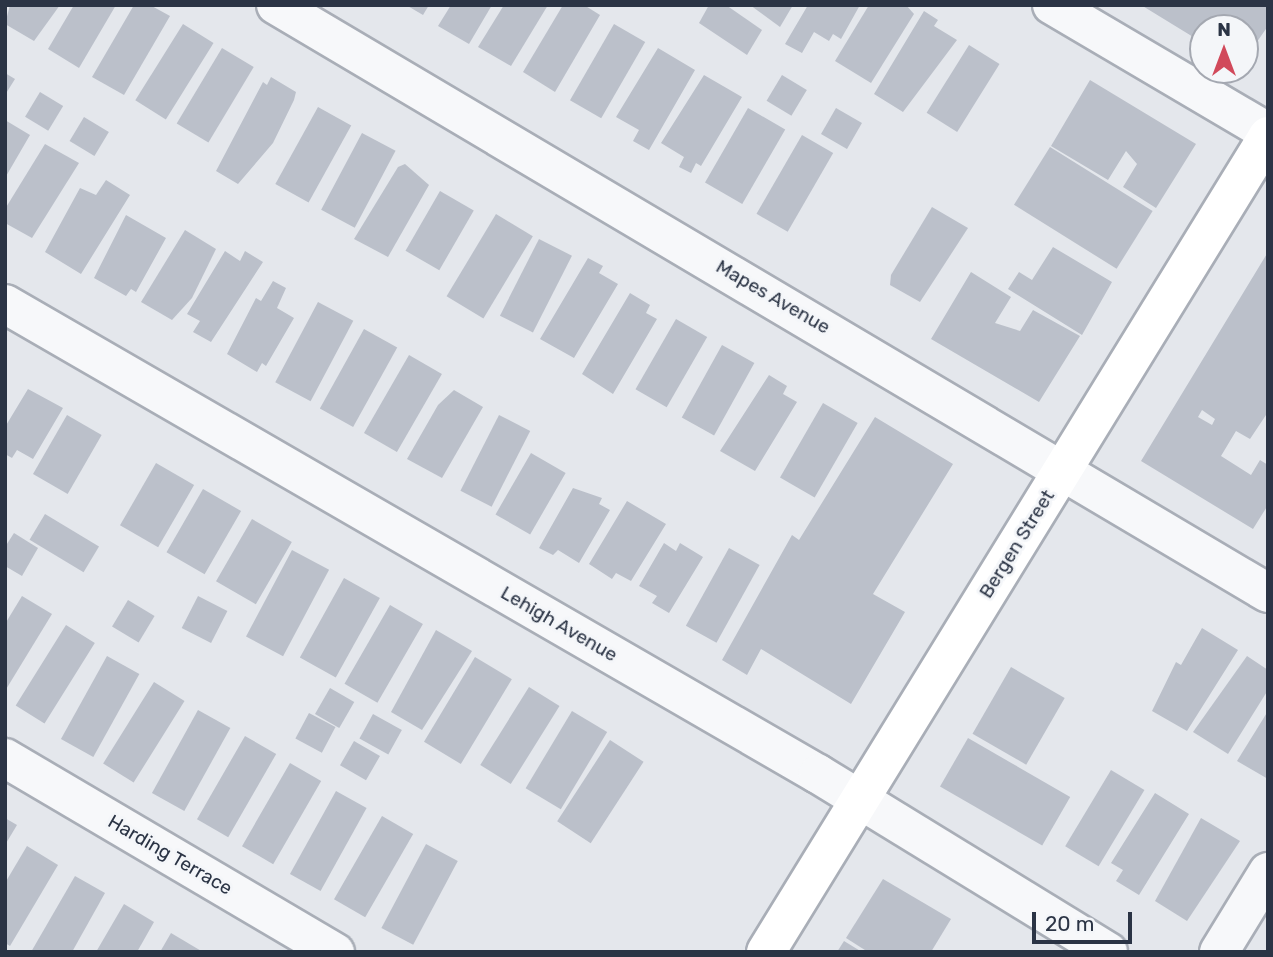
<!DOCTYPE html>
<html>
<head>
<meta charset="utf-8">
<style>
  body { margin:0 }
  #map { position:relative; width:1273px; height:957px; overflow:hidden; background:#e4e7ec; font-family:Rubik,sans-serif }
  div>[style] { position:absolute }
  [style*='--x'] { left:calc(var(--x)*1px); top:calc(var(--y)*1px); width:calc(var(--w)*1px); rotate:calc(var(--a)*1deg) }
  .building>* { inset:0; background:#bbc0ca; transform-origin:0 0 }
  .roads { filter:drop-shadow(2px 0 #a9aeb7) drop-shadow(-2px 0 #a9aeb7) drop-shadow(0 2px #a9aeb7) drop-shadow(0 -2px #a9aeb7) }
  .minor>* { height:38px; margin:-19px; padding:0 19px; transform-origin:19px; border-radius:19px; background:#f7f8fa }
  .major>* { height:38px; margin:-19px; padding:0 19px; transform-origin:19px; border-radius:19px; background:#fff }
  span { translate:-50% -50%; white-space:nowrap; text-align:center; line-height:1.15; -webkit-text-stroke:6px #f4f6f9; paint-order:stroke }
  .street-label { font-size:19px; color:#2b3445 }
  .frame { position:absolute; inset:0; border:7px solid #2b3445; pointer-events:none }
  .north { position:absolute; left:1189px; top:14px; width:70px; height:70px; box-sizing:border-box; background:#f4f6f9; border:2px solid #a4a8b1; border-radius:50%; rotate:0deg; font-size:19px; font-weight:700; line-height:28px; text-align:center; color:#2b3445 }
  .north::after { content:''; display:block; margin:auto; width:24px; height:32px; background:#d1495b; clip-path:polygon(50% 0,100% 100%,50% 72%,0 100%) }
  .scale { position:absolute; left:1032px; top:912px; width:100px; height:32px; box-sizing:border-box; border:4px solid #2b3445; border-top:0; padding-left:9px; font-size:21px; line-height:24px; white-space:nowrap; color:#2b3445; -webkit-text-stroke:5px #f4f6f9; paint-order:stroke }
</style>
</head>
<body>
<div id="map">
  <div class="building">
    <div style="clip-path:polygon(10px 5px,60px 5px,34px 41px,5px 24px)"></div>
    <div style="clip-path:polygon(74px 5px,116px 5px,79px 68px,48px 49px)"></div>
    <div style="clip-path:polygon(134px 5px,150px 5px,170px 16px,124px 95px,92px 77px)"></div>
    <div style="clip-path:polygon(406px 5px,429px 5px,423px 15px)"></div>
    <div style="clip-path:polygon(451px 5px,492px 5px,469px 44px,438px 26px)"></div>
    <div style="clip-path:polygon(504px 5px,548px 5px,511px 66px,478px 47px)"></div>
    <div style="clip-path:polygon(563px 5px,584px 5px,600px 15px,555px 92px,523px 72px)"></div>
    <div style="clip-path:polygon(709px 5px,726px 5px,762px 30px,747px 55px,699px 23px)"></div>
    <div style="clip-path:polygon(750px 5px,793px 5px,780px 27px)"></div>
    <div style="clip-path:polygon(808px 5px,860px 5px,841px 39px,833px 34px,829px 41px,814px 32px,802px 53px,785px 44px)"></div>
    <div style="clip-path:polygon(869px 5px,906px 5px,914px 14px,871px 83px,835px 61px)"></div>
    <div style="clip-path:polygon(1141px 5px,1268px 5px,1268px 26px,1245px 59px,1245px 28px,1203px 28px,1203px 43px)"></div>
    <div style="clip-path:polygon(924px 11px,938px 20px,934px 26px,957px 40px,903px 112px,874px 94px)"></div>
    <div style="left:183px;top:24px;width:36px;height:90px;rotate:32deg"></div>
    <div style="left:614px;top:24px;width:36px;height:88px;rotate:30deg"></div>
    <div style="left:969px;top:45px;width:36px;height:80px;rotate:32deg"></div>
    <div style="left:222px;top:48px;width:37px;height:88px;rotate:31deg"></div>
    <div style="clip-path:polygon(658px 48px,695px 70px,649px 150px,633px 141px,639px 130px,616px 117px)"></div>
    <div style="clip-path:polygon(5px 73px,15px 79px,5px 95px)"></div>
    <div style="clip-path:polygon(704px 75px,742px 97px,701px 166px,696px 163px,691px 173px,679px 167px,684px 157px,661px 143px)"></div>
    <div style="left:782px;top:75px;width:29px;height:30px;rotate:31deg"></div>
    <div style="clip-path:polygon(271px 77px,296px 92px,294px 100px,273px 143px,238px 184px,216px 171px,263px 82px,267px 85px)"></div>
    <div style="clip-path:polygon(1090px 80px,1196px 144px,1156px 208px,1123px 187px,1137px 164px,1126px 151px,1108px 180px,1051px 146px)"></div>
    <div style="left:40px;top:92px;width:27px;height:29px;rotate:31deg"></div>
    <div style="left:318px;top:107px;width:38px;height:88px;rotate:29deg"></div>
    <div style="left:748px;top:108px;width:43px;height:86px;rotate:30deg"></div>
    <div style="left:836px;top:108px;width:30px;height:30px;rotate:30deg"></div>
    <div style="left:84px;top:117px;width:29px;height:28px;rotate:31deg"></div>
    <div style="clip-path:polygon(5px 120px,30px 135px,5px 178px)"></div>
    <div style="left:362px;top:133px;width:38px;height:87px;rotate:28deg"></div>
    <div style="left:802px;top:135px;width:36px;height:91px;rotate:30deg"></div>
    <div style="clip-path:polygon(45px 144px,79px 163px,32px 238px,5px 223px,5px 209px)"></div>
    <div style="left:1050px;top:147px;width:121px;height:68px;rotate:32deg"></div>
    <div style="clip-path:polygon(405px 164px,429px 185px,388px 257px,354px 239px,398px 167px)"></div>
    <div style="clip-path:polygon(106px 180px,130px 195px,81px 274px,45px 252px,80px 188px,96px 195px)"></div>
    <div style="left:440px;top:191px;width:39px;height:69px;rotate:30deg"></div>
    <div style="clip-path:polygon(932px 207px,968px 228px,920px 302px,890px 285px,891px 275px)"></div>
    <div style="left:496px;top:214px;width:43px;height:96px;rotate:31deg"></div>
    <div style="clip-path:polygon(126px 215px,166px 238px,136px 292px,131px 289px,126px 296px,94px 278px)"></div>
    <div style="clip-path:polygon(185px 230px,216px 249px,192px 298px,172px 320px,141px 302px)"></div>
    <div style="left:539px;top:239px;width:37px;height:86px;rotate:27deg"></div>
    <div style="clip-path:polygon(1053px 247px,1112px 282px,1082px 335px,1008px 289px,1019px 272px,1032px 280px)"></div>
    <div style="clip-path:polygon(225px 251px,240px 261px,245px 251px,263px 262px,211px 342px,193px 332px,200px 321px,187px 314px)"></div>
    <div style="clip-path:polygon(evenodd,1268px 252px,1268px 412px,1250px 439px,1236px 431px,1221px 456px,1251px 475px,1260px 460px,1268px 465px,1268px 505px,1253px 529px,1141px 461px,1268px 252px,1202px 410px,1215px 419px,1212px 425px,1198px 417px,1202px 410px)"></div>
    <div style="clip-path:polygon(588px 258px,603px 266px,599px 273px,618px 284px,574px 358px,540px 339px)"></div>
    <div style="clip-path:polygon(971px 272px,1011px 297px,995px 323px,1020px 331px,1033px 310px,1080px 336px,1039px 402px,931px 339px)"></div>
    <div style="clip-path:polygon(273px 281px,286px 288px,277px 308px,294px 318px,266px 366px,262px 363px,257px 372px,227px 354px,256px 298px,261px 301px)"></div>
    <div style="clip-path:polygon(630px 293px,650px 305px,646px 313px,657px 319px,613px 394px,582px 374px)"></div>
    <div style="left:318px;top:302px;width:40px;height:91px;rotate:28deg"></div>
    <div style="left:676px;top:319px;width:36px;height:81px;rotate:30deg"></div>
    <div style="left:364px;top:329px;width:38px;height:91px;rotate:29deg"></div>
    <div style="left:722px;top:345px;width:37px;height:83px;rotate:29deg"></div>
    <div style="left:409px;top:355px;width:38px;height:90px;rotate:30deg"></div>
    <div style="clip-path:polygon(769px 375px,787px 386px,783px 394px,797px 402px,755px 471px,720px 451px)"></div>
    <div style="clip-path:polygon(28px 389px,63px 408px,33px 459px,17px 450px,12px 458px,5px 454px,5px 427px)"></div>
    <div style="clip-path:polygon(454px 390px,483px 407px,442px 478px,407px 459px,438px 405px)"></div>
    <div style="left:823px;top:403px;width:40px;height:86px;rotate:30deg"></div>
    <div style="left:67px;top:415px;width:40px;height:68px;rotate:30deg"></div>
    <div style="left:499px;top:415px;width:35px;height:85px;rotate:27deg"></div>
    <div style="clip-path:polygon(875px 417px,953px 464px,873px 594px,905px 612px,851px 704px,761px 649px,747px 675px,722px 660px,792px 535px,799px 540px)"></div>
    <div style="left:531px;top:453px;width:40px;height:71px;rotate:30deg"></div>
    <div style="left:156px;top:463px;width:44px;height:72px;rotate:30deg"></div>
    <div style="clip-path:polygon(573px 488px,602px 498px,599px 504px,610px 510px,579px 563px,558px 550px,553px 555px,539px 548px)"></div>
    <div style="left:203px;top:489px;width:44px;height:73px;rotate:30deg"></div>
    <div style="clip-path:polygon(627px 501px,666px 524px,631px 581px,616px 573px,612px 579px,589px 564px)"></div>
    <div style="left:45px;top:514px;width:63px;height:30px;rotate:31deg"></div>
    <div style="left:252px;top:519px;width:46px;height:72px;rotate:30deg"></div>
    <div style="clip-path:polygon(14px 533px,38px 548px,22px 576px,5px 566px,5px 547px)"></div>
    <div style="clip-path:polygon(664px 543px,676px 551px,680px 543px,703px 557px,669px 613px,652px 603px,657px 596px,639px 586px)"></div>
    <div style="left:729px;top:548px;width:35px;height:89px;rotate:29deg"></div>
    <div style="left:292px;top:550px;width:42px;height:98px;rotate:28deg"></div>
    <div style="left:344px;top:578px;width:41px;height:91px;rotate:29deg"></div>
    <div style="clip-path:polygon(22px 596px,52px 614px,5px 691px,5px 624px)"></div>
    <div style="left:198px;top:596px;width:33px;height:36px;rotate:27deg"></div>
    <div style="left:128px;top:600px;width:31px;height:31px;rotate:31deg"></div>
    <div style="left:390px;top:605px;width:38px;height:91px;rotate:30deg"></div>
    <div style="left:66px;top:625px;width:34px;height:95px;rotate:32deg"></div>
    <div style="clip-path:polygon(1202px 628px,1238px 650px,1187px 731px,1152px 711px,1176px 662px,1181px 665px)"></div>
    <div style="clip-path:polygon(436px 630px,472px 651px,422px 730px,391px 712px)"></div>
    <div style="left:107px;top:656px;width:37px;height:95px;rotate:29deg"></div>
    <div style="clip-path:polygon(1247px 656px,1268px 670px,1268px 690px,1228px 754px,1193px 732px)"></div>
    <div style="left:475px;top:657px;width:43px;height:99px;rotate:31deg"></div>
    <div style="left:1011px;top:667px;width:62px;height:77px;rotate:30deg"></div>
    <div style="left:154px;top:682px;width:36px;height:96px;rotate:32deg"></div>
    <div style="left:529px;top:687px;width:36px;height:92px;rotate:32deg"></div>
    <div style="left:330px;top:688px;width:28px;height:30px;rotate:30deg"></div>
    <div style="left:198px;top:710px;width:37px;height:95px;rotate:29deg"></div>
    <div style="left:572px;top:711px;width:41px;height:90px;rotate:31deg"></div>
    <div style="clip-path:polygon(1268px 711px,1268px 779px,1237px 761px)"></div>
    <div style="left:309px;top:713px;width:30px;height:29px;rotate:28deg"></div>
    <div style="left:373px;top:714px;width:33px;height:28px;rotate:29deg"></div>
    <div style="left:245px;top:736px;width:36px;height:96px;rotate:30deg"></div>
    <div style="left:968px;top:738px;width:118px;height:56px;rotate:30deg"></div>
    <div style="left:610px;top:740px;width:40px;height:97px;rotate:33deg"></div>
    <div style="left:354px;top:741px;width:30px;height:28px;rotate:30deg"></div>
    <div style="left:290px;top:763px;width:36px;height:96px;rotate:30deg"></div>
    <div style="left:1111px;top:770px;width:39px;height:89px;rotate:31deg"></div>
    <div style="left:336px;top:791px;width:35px;height:95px;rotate:29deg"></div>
    <div style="clip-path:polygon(1155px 793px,1189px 814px,1139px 895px,1116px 881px,1123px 870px,1111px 863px)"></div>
    <div style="left:382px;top:816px;width:36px;height:96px;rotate:30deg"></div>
    <div style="clip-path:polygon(5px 818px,17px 825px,5px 845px)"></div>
    <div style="clip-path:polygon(1201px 818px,1240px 841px,1187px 921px,1155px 901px)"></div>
    <div style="left:426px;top:844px;width:36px;height:95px;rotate:28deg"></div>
    <div style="clip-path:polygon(27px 846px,58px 865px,10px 946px,5px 943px,5px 883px)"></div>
    <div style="clip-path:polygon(75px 876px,105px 893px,72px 952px,31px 952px)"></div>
    <div style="clip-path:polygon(883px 879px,951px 919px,931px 952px,868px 952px,846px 938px)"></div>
    <div style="clip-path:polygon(124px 904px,154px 922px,137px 952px,96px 952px)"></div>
    <div style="clip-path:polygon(171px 933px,203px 952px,160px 952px)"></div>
    <div style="clip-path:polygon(844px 941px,862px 952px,837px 952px)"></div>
  </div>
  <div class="roads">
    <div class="minor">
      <div style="--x:276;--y:5;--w:1153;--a:30.66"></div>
      <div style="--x:1052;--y:5;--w:251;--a:30.5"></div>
      <div style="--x:5;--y:304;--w:939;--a:30.03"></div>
      <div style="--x:818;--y:774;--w:340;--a:31.5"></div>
      <div style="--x:5;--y:758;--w:383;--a:30.5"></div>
      <div style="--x:1219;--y:952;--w:94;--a:-58.5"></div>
    </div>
    <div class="major">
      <div style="--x:766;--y:952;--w:958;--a:-58.4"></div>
    </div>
  </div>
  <div class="street-label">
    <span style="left:773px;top:297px;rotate:30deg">Mapes Avenue</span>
    <span style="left:1017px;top:544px;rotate:-58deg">Bergen Street</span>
    <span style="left:559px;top:624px;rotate:30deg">Lehigh Avenue</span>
    <span style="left:170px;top:855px;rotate:30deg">Harding Terrace</span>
  </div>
  <div class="frame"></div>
  <div class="north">N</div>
  <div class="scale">20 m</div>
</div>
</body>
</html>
